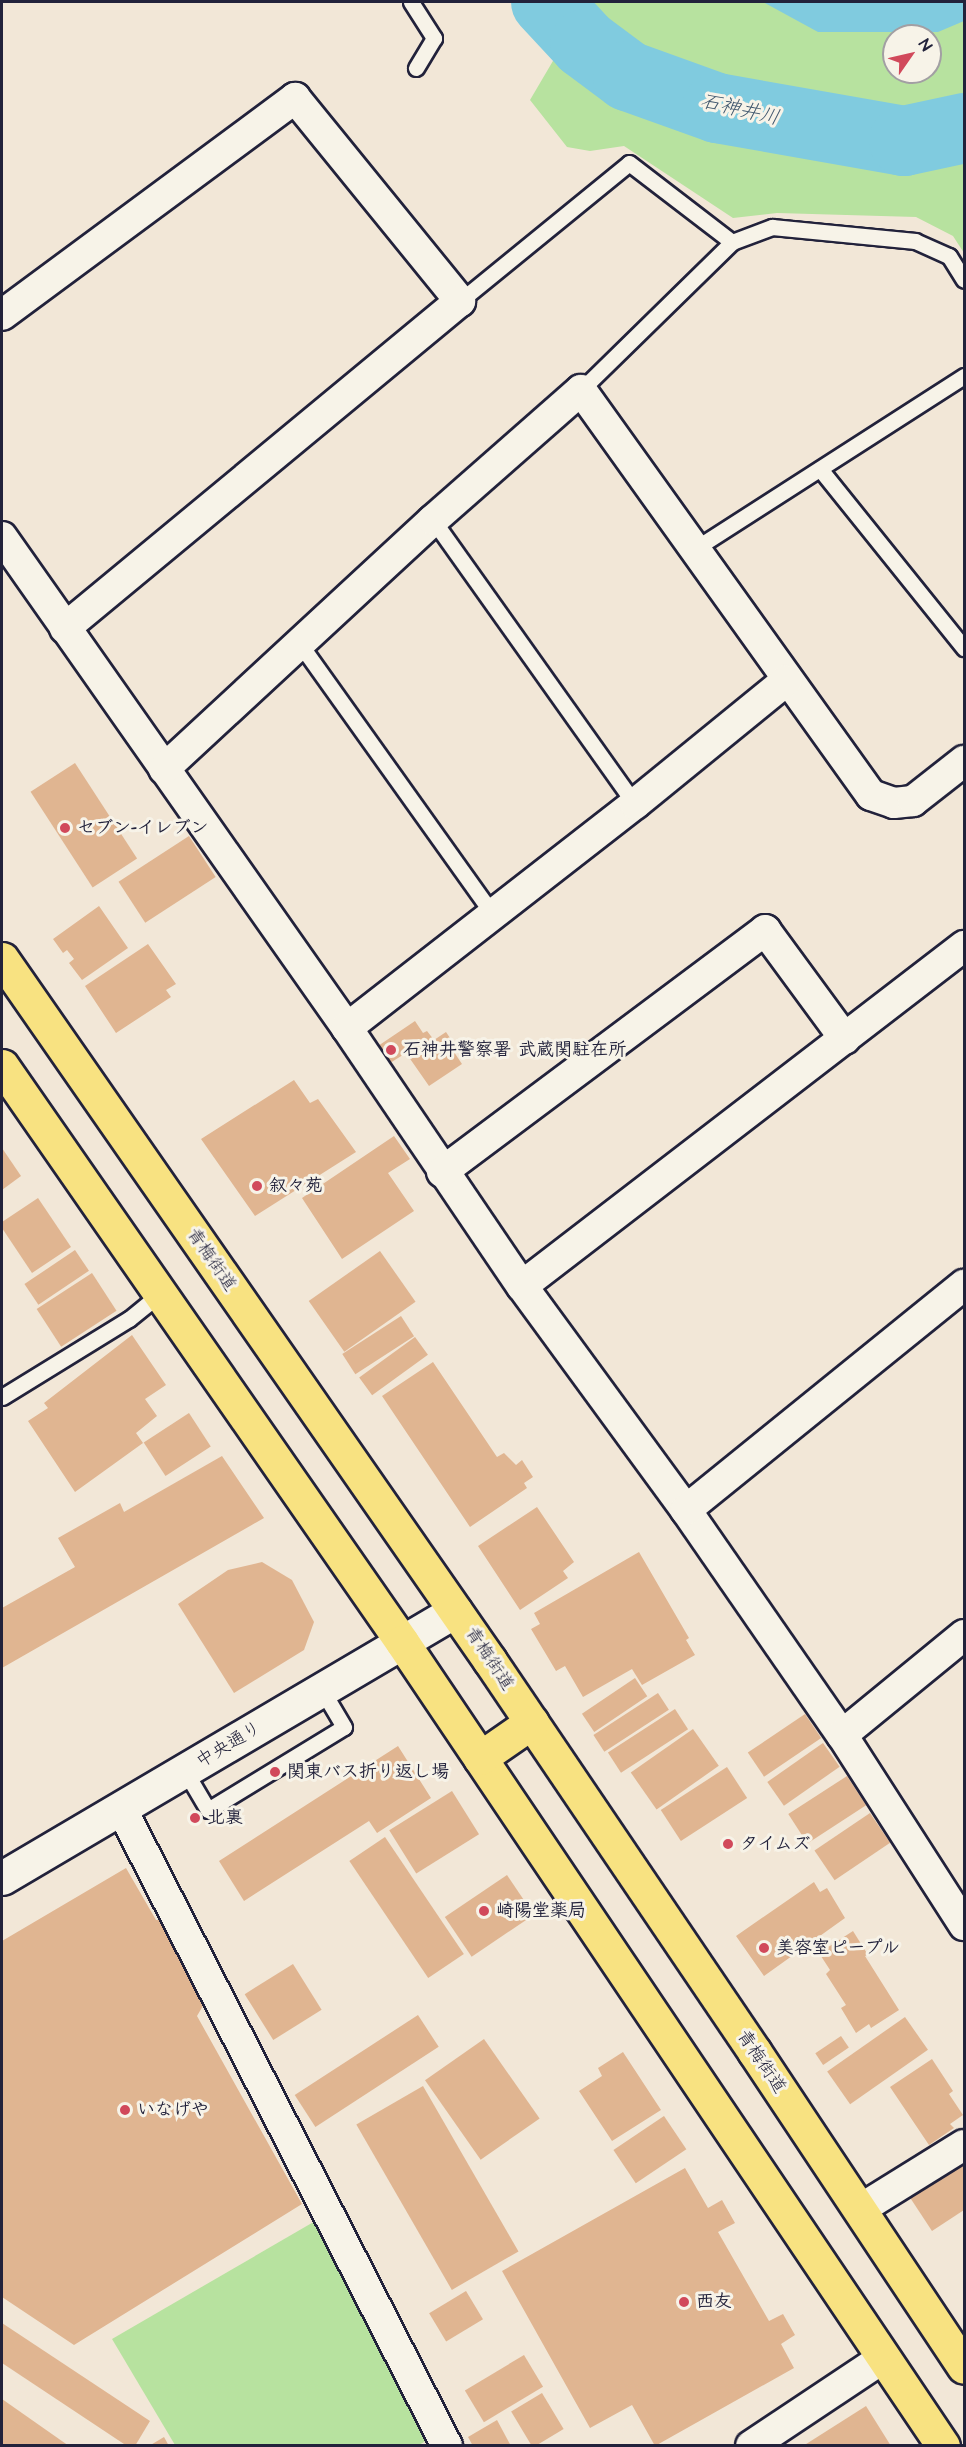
<!DOCTYPE html>
<html>
<head>
<meta charset="utf-8">
<style>
  body { margin:0 }
  #map { position:relative; width:966px; height:2447px; overflow:hidden; background:#f2e7d7; font-family:"Architects Daughter","Klee One",sans-serif }
  div>[style] { position:absolute }
  [style*='--x'] { left:calc(var(--x)*1px); top:calc(var(--y)*1px); width:calc(var(--w)*1px); rotate:calc(var(--a)*1deg) }
  .green>* { inset:0; background:#b7e29f }
  .water>* { inset:0; background:#80cbdf }
  .river>* { height:70px; margin:-35px; padding:0 35px; transform-origin:35px; border-radius:35px; background:#80cbdf }
  .building>* { inset:0; background:#e0b591; transform-origin:0 0 }
  .roads { filter:drop-shadow(2px 0 #22223b) drop-shadow(-2px 0 #22223b) drop-shadow(0 2px #22223b) drop-shadow(0 -2px #22223b) }
  .lane>* { height:15px; margin:-7.5px; padding:0 7.5px; transform-origin:7.5px; border-radius:7.5px; background:#f7f3e8 }
  .street>* { height:30px; margin:-15px; padding:0 15px; transform-origin:15px; border-radius:15px; background:#f7f3e8 }
  .secondary>* { height:33px; margin:-16.5px; padding:0 16.5px; transform-origin:16.5px; border-radius:16.5px; background:#f7f3e8 }
  .primary>* { height:33px; margin:-16.5px; padding:0 16.5px; transform-origin:16.5px; border-radius:16.5px; background:#f8e281 }
  .dots>* { width:16px; height:16px; translate:-50% -50%; box-sizing:border-box; border:3px solid #f7f3e8; border-radius:50% }
  span { translate:-50% -50%; white-space:nowrap; text-align:center; line-height:1.15; -webkit-text-stroke:6px #f7f3e8; paint-order:stroke }
  .poi-label { font-size:18px; color:#22223b; font-weight:700 }
  .left { translate:0 -50%; text-align:left }
  .street-label { font-size:18px; color:#22223b }
  .water-label { font-size:20px; color:#3e556c; font-style:italic }
  .frame { position:absolute; inset:0; border:3px solid #22223b; pointer-events:none }
  .north { position:absolute; left:882px; top:24px; width:60px; height:60px; box-sizing:border-box; background:#f7f3e8; border:2px solid #a29fa3; border-radius:50%; rotate:56deg; font-size:16px; font-weight:700; line-height:24px; text-align:center; color:#22223b }
  .north::after { content:''; display:block; margin:auto; width:21px; height:27px; background:#d1495b; clip-path:polygon(50% 0,100% 100%,50% 72%,0 100%) }
</style>
</head>
<body>
<div id="map">
  <div class="green">
    <div style="clip-path:polygon(evenodd,570px 2px,964px 2px,964px 253px,953px 236px,916px 217px,777px 213px,733px 218px,624px 146px,590px 151px,567px 147px,530px 100px,580px 15px,570px 2px,894px 36px,930px 36px,930px 72px,894px 72px,894px 36px)"></div>
    <div style="clip-path:polygon(317px 2220px,431px 2438px,417px 2446px,175px 2445px,112px 2339px)"></div>
  </div>
  <div class="water">
    <div style="clip-path:polygon(763px 2px,964px 2px,964px 21px,938px 32px,818px 32px)"></div>
  </div>
  <div class="river">
    <div style="--x:546;--y:2;--w:57;--a:47.1"></div>
    <div style="--x:585;--y:44;--w:54;--a:36.7"></div>
    <div style="--x:628;--y:76;--w:95;--a:19.8"></div>
    <div style="--x:717;--y:108;--w:190;--a:10"></div>
    <div style="--x:904;--y:141;--w:61;--a:-12.2"></div>
  </div>
  <div class="building">
    <div style="left:75px;top:763px;width:114px;height:53px;rotate:57deg"></div>
    <div style="left:189px;top:836px;width:49px;height:84px;rotate:57deg"></div>
    <div style="clip-path:polygon(99px 906px,128px 948px,82px 980px,69px 963px,74px 959px,67px 950px,63px 953px,53px 939px)"></div>
    <div style="clip-path:polygon(148px 944px,176px 984px,166px 990px,171px 997px,116px 1033px,85px 986px)"></div>
    <div style="clip-path:polygon(415px 1021px,423px 1033px,427px 1031px,434px 1040px,446px 1032px,456px 1047px,452px 1049px,462px 1064px,429px 1086px,406px 1053px,390px 1063px,378px 1046px)"></div>
    <div style="clip-path:polygon(294px 1080px,310px 1103px,318px 1099px,356px 1152px,255px 1216px,201px 1139px)"></div>
    <div style="clip-path:polygon(394px 1136px,410px 1159px,388px 1173px,414px 1211px,342px 1259px,302px 1198px)"></div>
    <div style="clip-path:polygon(2px 1148px,21px 1176px,2px 1190px)"></div>
    <div style="clip-path:polygon(38px 1198px,71px 1247px,32px 1273px,2px 1228px,2px 1222px)"></div>
    <div style="left:75px;top:1250px;width:25px;height:61px;rotate:56deg"></div>
    <div style="left:380px;top:1251px;width:62px;height:87px;rotate:55deg"></div>
    <div style="left:92px;top:1273px;width:45px;height:66px;rotate:57deg"></div>
    <div style="left:401px;top:1316px;width:24px;height:70px;rotate:57deg"></div>
    <div style="clip-path:polygon(132px 1335px,166px 1385px,145px 1399px,157px 1416px,136px 1433px,143px 1443px,75px 1492px,28px 1421px,48px 1408px,44px 1403px)"></div>
    <div style="left:415px;top:1337px;width:22px;height:69px;rotate:54deg"></div>
    <div style="clip-path:polygon(433px 1362px,497px 1457px,504px 1453px,516px 1465px,522px 1460px,533px 1477px,524px 1483px,527px 1488px,470px 1527px,382px 1396px)"></div>
    <div style="left:189px;top:1413px;width:40px;height:54px;rotate:57deg"></div>
    <div style="clip-path:polygon(222px 1456px,264px 1518px,2px 1668px,2px 1608px,75px 1567px,58px 1538px,120px 1503px,124px 1512px)"></div>
    <div style="clip-path:polygon(537px 1507px,574px 1562px,563px 1571px,568px 1578px,520px 1610px,478px 1546px)"></div>
    <div style="clip-path:polygon(639px 1552px,689px 1638px,686px 1640px,695px 1655px,642px 1685px,632px 1669px,583px 1697px,565px 1666px,556px 1671px,531px 1629px,540px 1624px,534px 1613px)"></div>
    <div style="clip-path:polygon(262px 1562px,292px 1580px,314px 1622px,304px 1650px,234px 1693px,178px 1604px,228px 1570px)"></div>
    <div style="left:635px;top:1678px;width:22px;height:64px;rotate:56deg"></div>
    <div style="left:658px;top:1693px;width:20px;height:77px;rotate:57deg"></div>
    <div style="left:675px;top:1709px;width:24px;height:80px;rotate:57deg"></div>
    <div style="left:805px;top:1714px;width:29px;height:69px;rotate:56deg"></div>
    <div style="left:693px;top:1729px;width:45px;height:76px;rotate:55deg"></div>
    <div style="left:823px;top:1743px;width:29px;height:68px;rotate:55deg"></div>
    <div style="clip-path:polygon(398px 1746px,431px 1798px,377px 1833px,369px 1821px,244px 1901px,219px 1861px)"></div>
    <div style="left:727px;top:1767px;width:37px;height:79px;rotate:57deg"></div>
    <div style="left:847px;top:1776px;width:35px;height:70px;rotate:57deg"></div>
    <div style="left:452px;top:1791px;width:51px;height:74px;rotate:58deg"></div>
    <div style="left:870px;top:1813px;width:36px;height:67px;rotate:56deg"></div>
    <div style="left:385px;top:1837px;width:141px;height:43px;rotate:56deg"></div>
    <div style="clip-path:polygon(126px 1868px,156px 1920px,164px 1920px,190px 1967px,187px 1975px,204px 2004px,197px 2016px,302px 2204px,74px 2345px,2px 2297px,2px 1941px)"></div>
    <div style="left:507px;top:1875px;width:48px;height:75px;rotate:56deg"></div>
    <div style="clip-path:polygon(814px 1882px,820px 1892px,827px 1888px,845px 1918px,764px 1976px,736px 1936px)"></div>
    <div style="clip-path:polygon(853px 1931px,868px 1955px,865px 1956px,899px 2010px,871px 2028px,869px 2024px,856px 2033px,841px 2008px,846px 2005px,826px 1974px,830px 1970px,819px 1953px)"></div>
    <div style="left:293px;top:1964px;width:54px;height:57px;rotate:58deg"></div>
    <div style="left:418px;top:2015px;width:38px;height:147px;rotate:57deg"></div>
    <div style="left:905px;top:2017px;width:40px;height:95px;rotate:55deg"></div>
    <div style="left:841px;top:2036px;width:14px;height:31px;rotate:56deg"></div>
    <div style="left:484px;top:2039px;width:97px;height:72px;rotate:55deg"></div>
    <div style="clip-path:polygon(623px 2052px,661px 2110px,612px 2141px,579px 2091px,602px 2076px,598px 2068px)"></div>
    <div style="clip-path:polygon(932px 2059px,953px 2091px,949px 2094px,963px 2115px,950px 2124px,954px 2128px,929px 2145px,890px 2087px)"></div>
    <div style="left:423px;top:2086px;width:191px;height:77px;rotate:60deg"></div>
    <div style="left:664px;top:2116px;width:40px;height:61px;rotate:56deg"></div>
    <div style="clip-path:polygon(964px 2156px,964px 2210px,932px 2231px,907px 2193px)"></div>
    <div style="clip-path:polygon(685px 2168px,708px 2208px,722px 2200px,735px 2223px,718px 2232px,769px 2321px,783px 2314px,795px 2335px,781px 2344px,794px 2368px,655px 2446px,632px 2405px,590px 2428px,502px 2271px)"></div>
    <div style="left:466px;top:2291px;width:33px;height:43px;rotate:59deg"></div>
    <div style="clip-path:polygon(2px 2323px,150px 2421px,135px 2446px,127px 2446px,2px 2363px)"></div>
    <div style="left:524px;top:2355px;width:37px;height:69px;rotate:59deg"></div>
    <div style="left:542px;top:2393px;width:42px;height:36px;rotate:59deg"></div>
    <div style="clip-path:polygon(2px 2399px,69px 2446px,2px 2446px)"></div>
    <div style="clip-path:polygon(866px 2406px,891px 2446px,803px 2446px)"></div>
    <div style="clip-path:polygon(497px 2420px,511px 2446px,473px 2446px,468px 2437px)"></div>
    <div style="clip-path:polygon(164px 2437px,169px 2446px,149px 2446px)"></div>
  </div>
  <div class="roads">
    <div class="lane">
      <div style="--x:411;--y:2;--w:43;--a:57.4"></div>
      <div style="--x:434;--y:38;--w:35;--a:121"></div>
      <div style="--x:460;--y:301;--w:218;--a:-39.2"></div>
      <div style="--x:629;--y:163;--w:130;--a:37.5"></div>
      <div style="--x:581;--y:390;--w:211;--a:-44.4"></div>
      <div style="--x:732;--y:242;--w:43;--a:-20.6"></div>
      <div style="--x:772;--y:227;--w:144;--a:5.6"></div>
      <div style="--x:915;--y:241;--w:37;--a:24"></div>
      <div style="--x:949;--y:256;--w:28;--a:58"></div>
      <div style="--x:820;--y:469;--w:230;--a:51.2"></div>
      <div style="--x:433;--y:520;--w:349;--a:54.6"></div>
      <div style="--x:693;--y:550;--w:322;--a:-32.7"></div>
      <div style="--x:300;--y:644;--w:330;--a:54.5"></div>
      <div style="--x:2;--y:1397;--w:149;--a:-31.6"></div>
      <div style="--x:129;--y:1319;--w:41;--a:-39.1"></div>
      <div style="--x:185;--y:1771;--w:45;--a:59.5"></div>
      <div style="--x:208;--y:1810;--w:159;--a:-31.4"></div>
      <div style="--x:344;--y:1727;--w:43;--a:-120.7"></div>
    </div>
    <div class="street">
      <div style="--x:2;--y:315;--w:365;--a:-36.5"></div>
      <div style="--x:295;--y:98;--w:262;--a:50.9"></div>
      <div style="--x:460;--y:301;--w:513;--a:140.38"></div>
      <div style="--x:2;--y:537;--w:600;--a:54.91"></div>
      <div style="--x:347;--y:1028;--w:312;--a:55.9"></div>
      <div style="--x:522;--y:1286;--w:278;--a:53.8"></div>
      <div style="--x:686;--y:1510;--w:274;--a:55.3"></div>
      <div style="--x:842;--y:1735;--w:226;--a:57.3"></div>
      <div style="--x:164;--y:769;--w:367;--a:-42.8"></div>
      <div style="--x:433;--y:520;--w:197;--a:-41.3"></div>
      <div style="--x:581;--y:390;--w:498;--a:54.4"></div>
      <div style="--x:871;--y:795;--w:24;--a:19"></div>
      <div style="--x:894;--y:803;--w:19;--a:-6"></div>
      <div style="--x:913;--y:801;--w:65;--a:-38.1"></div>
      <div style="--x:347;--y:1028;--w:365;--a:-37.9"></div>
      <div style="--x:635;--y:804;--w:196;--a:-39.2"></div>
      <div style="--x:442;--y:1172;--w:404;--a:-36.8"></div>
      <div style="--x:765;--y:930;--w:135;--a:53.7"></div>
      <div style="--x:522;--y:1286;--w:558;--a:-37.57"></div>
      <div style="--x:686;--y:1510;--w:358;--a:-39"></div>
      <div style="--x:842;--y:1735;--w:158;--a:-39.3"></div>
      <div style="--x:121;--y:1808;--w:716;--a:62.93"></div>
      <div style="--x:859;--y:2210;--w:123;--a:-31.8"></div>
      <div style="--x:751;--y:2446;--w:159;--a:-33.7"></div>
    </div>
    <div class="secondary">
      <div style="--x:2;--y:1878;--w:526;--a:-30.52"></div>
    </div>
    <div class="primary">
      <div style="--x:2;--y:959;--w:855;--a:55.19"></div>
      <div style="--x:490;--y:1661;--w:471;--a:55.9"></div>
      <div style="--x:754;--y:2051;--w:379;--a:56.4"></div>
      <div style="--x:2;--y:1066;--w:701;--a:55.22"></div>
      <div style="--x:402;--y:1642;--w:969;--a:56.06"></div>
      <div style="--x:480;--y:1758;--w:63;--a:-34.7"></div>
    </div>
  </div>
  <div class="dots">
    <div style="left:65px;top:828px;background:#d1495b"></div>
    <div style="left:391px;top:1050px;background:#d1495b"></div>
    <div style="left:257px;top:1186px;background:#d1495b"></div>
    <div style="left:275px;top:1772px;background:#d1495b"></div>
    <div style="left:195px;top:1818px;background:#d1495b"></div>
    <div style="left:728px;top:1844px;background:#d1495b"></div>
    <div style="left:484px;top:1911px;background:#d1495b"></div>
    <div style="left:764px;top:1948px;background:#d1495b"></div>
    <div style="left:125px;top:2110px;background:#d1495b"></div>
    <div style="left:684px;top:2302px;background:#d1495b"></div>
  </div>
  <div class="poi-label">
    <span class="left" style="left:77px;top:828px">セブン-イレブン</span>
    <span class="left" style="left:403px;top:1050px">石神井警察署 武蔵関駐在所</span>
    <span class="left" style="left:269px;top:1186px">叙々苑</span>
    <span class="left" style="left:287px;top:1772px">関東バス折り返し場</span>
    <span class="left" style="left:207px;top:1818px">北裏</span>
    <span class="left" style="left:740px;top:1844px">タイムズ</span>
    <span class="left" style="left:496px;top:1911px">崎陽堂薬局</span>
    <span class="left" style="left:776px;top:1948px">美容室ピープル</span>
    <span class="left" style="left:137px;top:2110px">いなげや</span>
    <span class="left" style="left:696px;top:2302px">西友</span>
  </div>
  <div class="street-label">
    <span style="left:211px;top:1260px;rotate:55deg">青梅街道</span>
    <span style="left:489px;top:1659px;rotate:56deg">青梅街道</span>
    <span style="left:229px;top:1745px;rotate:-31deg">中央通り</span>
    <span style="left:761px;top:2062px;rotate:56deg">青梅街道</span>
  </div>
  <div class="water-label">
    <span style="left:740px;top:110px;rotate:13deg">石神井川</span>
  </div>
  <div class="frame"></div>
  <div class="north">N</div>
</div>
</body>
</html>
